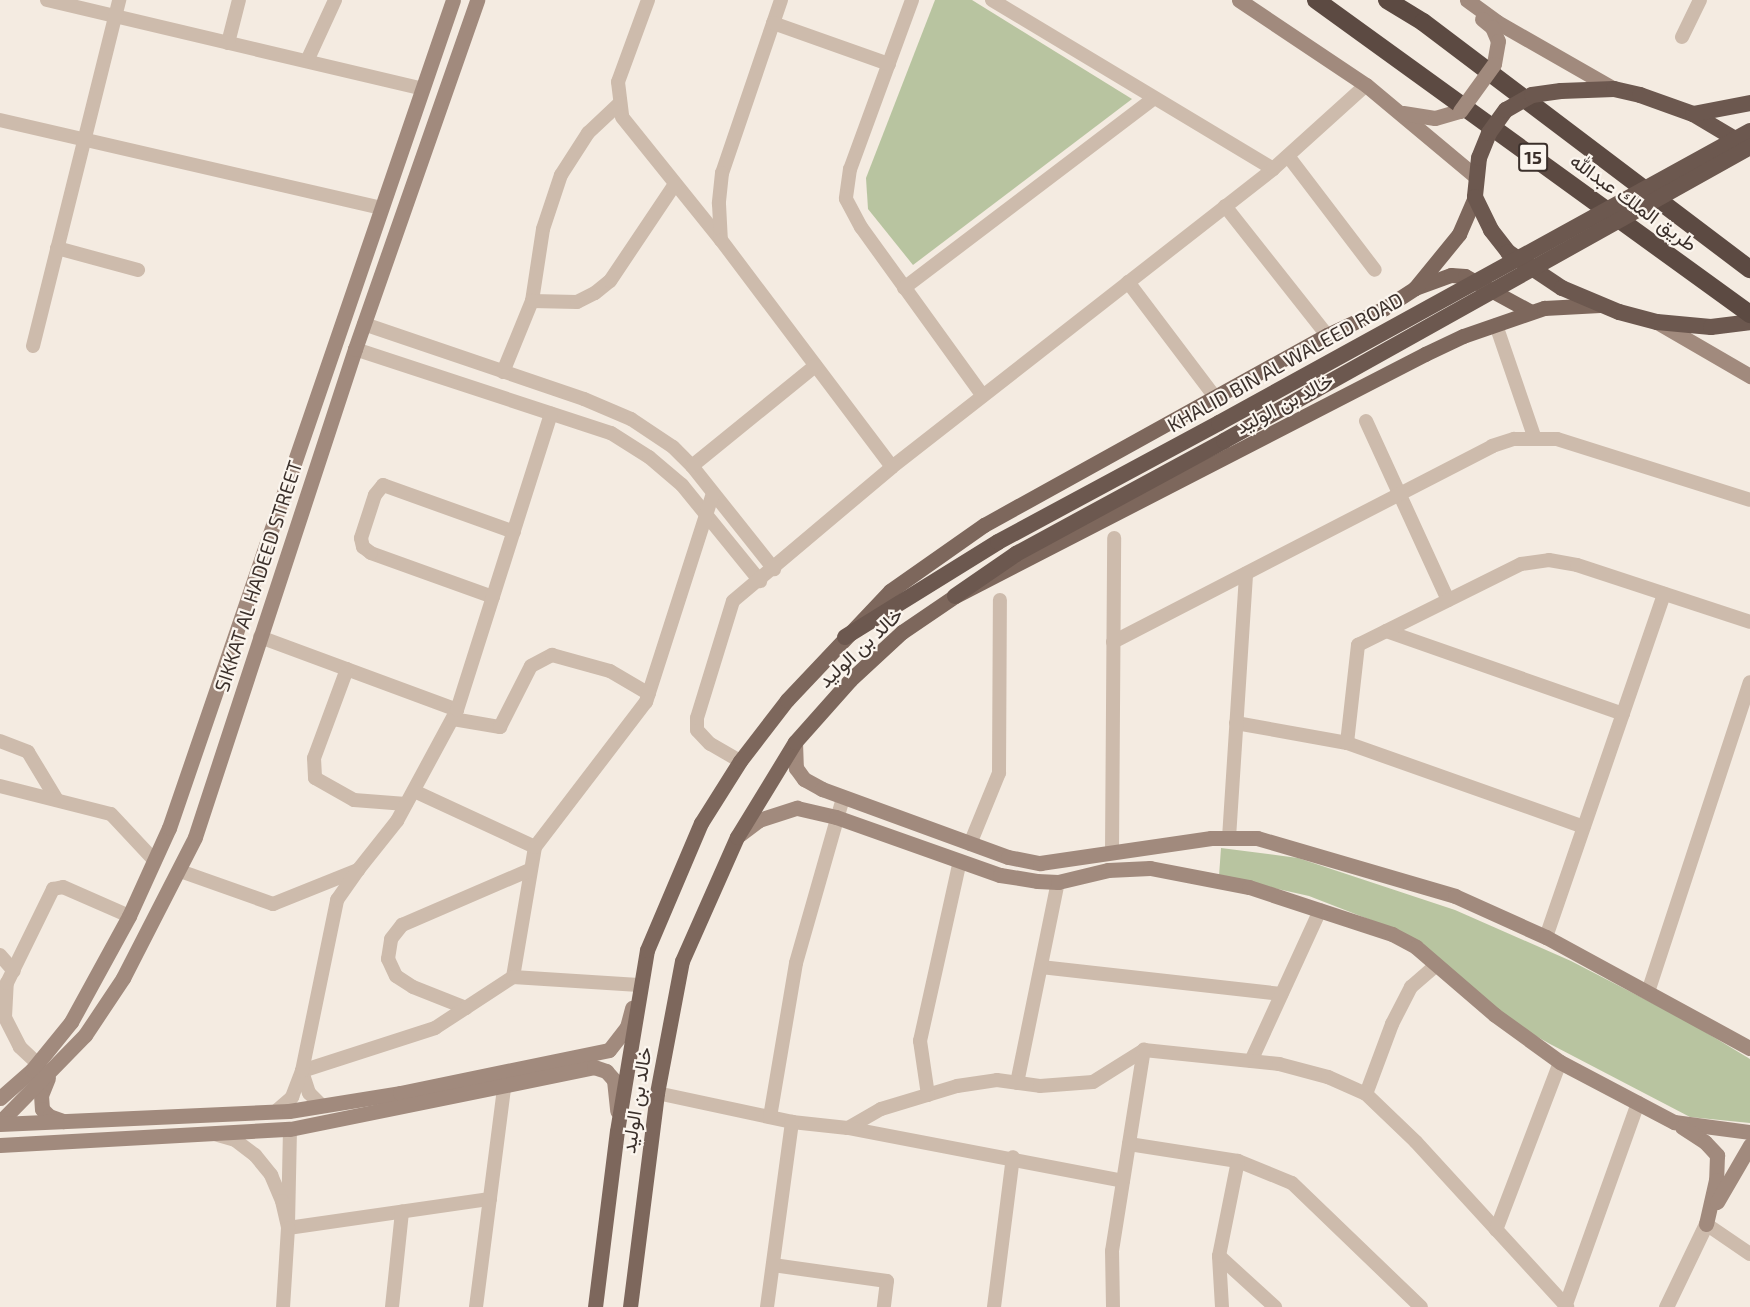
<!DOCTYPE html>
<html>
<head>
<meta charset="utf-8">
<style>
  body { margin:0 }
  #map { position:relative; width:1750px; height:1307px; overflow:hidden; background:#f4ebe1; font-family:"Exo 2",Vazirmatn,sans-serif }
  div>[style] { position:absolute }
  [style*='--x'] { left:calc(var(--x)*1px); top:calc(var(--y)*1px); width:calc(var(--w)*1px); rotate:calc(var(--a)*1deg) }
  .green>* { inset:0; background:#b8c4a0 }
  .minor>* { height:14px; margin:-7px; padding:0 7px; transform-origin:7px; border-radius:7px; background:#cdbbac }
  .tertiary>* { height:15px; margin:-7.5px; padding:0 7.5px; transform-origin:7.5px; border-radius:7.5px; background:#cdbbac }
  .secondary>* { height:15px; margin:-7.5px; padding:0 7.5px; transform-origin:7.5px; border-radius:7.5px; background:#a18a7d }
  .primary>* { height:15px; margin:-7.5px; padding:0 7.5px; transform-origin:7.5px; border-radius:7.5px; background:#7d675c }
  .trunk>* { height:16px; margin:-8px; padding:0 8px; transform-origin:8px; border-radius:8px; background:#6c584f }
  .motorway>* { height:18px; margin:-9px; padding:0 9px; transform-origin:9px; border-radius:9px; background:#5c4a42 }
  .secondary-bridge>* { height:15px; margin:-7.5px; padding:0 7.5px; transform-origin:7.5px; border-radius:7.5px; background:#a18a7d }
  .trunk-bridge>* { height:16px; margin:-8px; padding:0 8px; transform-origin:8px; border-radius:8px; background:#6c584f }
  span { translate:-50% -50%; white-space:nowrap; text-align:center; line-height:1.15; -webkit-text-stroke:4.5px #fbf5ee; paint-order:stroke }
  .shield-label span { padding:2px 4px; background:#fbf5ee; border:2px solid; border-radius:4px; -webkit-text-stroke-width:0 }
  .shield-label { font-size:18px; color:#3b302b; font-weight:700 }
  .street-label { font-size:20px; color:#3b302b }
</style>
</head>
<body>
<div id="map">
  <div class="green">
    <div style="clip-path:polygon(935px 0,972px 0,1132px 99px,913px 265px,868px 209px,866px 178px)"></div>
    <div style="clip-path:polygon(1221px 848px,1298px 858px,1455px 910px,1571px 961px,1687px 1021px,1750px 1059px,1750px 1123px,1690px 1117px,1550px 1044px,1504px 1018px,1404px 933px,1309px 896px,1219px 876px)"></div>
  </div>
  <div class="minor">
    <div style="--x:47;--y:0;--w:386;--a:13.3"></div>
    <div style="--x:648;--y:0;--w:87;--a:110.1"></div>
    <div style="--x:618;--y:82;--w:35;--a:83"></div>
    <div style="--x:622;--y:117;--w:158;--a:51.2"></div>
    <div style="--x:781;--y:0;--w:183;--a:108.8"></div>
    <div style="--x:722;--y:173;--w:31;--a:96"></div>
    <div style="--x:719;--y:204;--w:36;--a:87"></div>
    <div style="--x:721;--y:240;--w:284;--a:53"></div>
    <div style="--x:912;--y:0;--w:180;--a:110.1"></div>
    <div style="--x:850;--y:169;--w:30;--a:98"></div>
    <div style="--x:846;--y:199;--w:32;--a:62"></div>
    <div style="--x:861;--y:227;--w:208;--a:54.2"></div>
    <div style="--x:992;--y:0;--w:328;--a:31"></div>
    <div style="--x:773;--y:23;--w:123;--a:19.5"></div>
    <div style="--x:1682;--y:37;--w:41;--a:-64.1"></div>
    <div style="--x:228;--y:43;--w:44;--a:-75.7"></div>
    <div style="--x:307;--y:61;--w:67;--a:-65.3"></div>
    <div style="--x:0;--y:120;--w:392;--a:13"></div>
    <div style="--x:1288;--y:156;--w:143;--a:52.7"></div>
    <div style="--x:1225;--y:206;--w:164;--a:51.7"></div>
    <div style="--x:57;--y:248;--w:84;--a:15.2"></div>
    <div style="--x:1128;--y:282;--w:144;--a:52.9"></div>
    <div style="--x:904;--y:288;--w:314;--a:-37.2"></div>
    <div style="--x:532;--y:301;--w:73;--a:-81.3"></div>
    <div style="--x:543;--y:229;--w:57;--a:-71.6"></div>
    <div style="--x:561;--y:175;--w:50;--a:-57.3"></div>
    <div style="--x:588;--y:133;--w:44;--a:-43.2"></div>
    <div style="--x:364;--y:324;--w:232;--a:18.8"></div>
    <div style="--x:584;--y:399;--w:51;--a:23.1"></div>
    <div style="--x:631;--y:419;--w:50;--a:33.7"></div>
    <div style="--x:673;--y:447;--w:27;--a:45"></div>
    <div style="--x:692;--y:466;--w:132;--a:51.5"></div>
    <div style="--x:1496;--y:325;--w:117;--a:71.1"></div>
    <div style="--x:33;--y:346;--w:357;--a:-76"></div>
    <div style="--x:355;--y:349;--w:269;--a:18.2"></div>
    <div style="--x:611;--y:433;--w:45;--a:32.3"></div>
    <div style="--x:649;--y:457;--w:43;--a:40.3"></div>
    <div style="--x:682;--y:485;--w:124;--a:50.9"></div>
    <div style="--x:503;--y:372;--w:77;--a:-67.8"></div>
    <div style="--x:532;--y:301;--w:45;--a:1.3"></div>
    <div style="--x:577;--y:302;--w:20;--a:-27"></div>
    <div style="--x:595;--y:293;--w:19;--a:-39"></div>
    <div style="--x:610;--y:281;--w:117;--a:-56.2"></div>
    <div style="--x:1366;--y:421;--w:197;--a:65.4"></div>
    <div style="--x:692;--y:466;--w:159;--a:-39.1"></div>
    <div style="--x:493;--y:597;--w:130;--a:-160.2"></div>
    <div style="--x:371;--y:553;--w:10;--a:-143"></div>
    <div style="--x:363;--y:547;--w:9;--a:-103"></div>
    <div style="--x:361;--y:538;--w:45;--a:-72"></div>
    <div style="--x:375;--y:495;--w:13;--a:-51"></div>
    <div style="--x:383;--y:485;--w:139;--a:19.7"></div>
    <div style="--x:1386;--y:631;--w:251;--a:19.3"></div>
    <div style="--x:260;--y:637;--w:210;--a:20.3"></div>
    <div style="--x:1113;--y:642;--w:427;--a:-27.3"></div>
    <div style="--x:1492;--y:446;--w:23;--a:-18"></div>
    <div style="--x:1514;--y:439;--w:43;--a:0"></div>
    <div style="--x:1557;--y:439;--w:202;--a:17.5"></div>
    <div style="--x:347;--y:669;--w:95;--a:110.3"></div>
    <div style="--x:314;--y:758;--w:20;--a:87"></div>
    <div style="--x:315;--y:778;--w:45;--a:29.4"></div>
    <div style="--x:354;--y:800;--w:52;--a:4.4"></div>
    <div style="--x:453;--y:719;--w:48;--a:9.7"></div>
    <div style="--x:500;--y:727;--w:68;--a:-63.1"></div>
    <div style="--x:531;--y:666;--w:24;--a:-28"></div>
    <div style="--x:552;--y:655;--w:60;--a:15.4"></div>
    <div style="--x:610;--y:671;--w:45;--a:30.5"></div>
    <div style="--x:1236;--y:723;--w:113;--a:10.2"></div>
    <div style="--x:1347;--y:743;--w:251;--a:19.5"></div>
    <div style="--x:0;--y:741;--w:30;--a:21"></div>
    <div style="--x:28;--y:752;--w:56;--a:58.9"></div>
    <div style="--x:1347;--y:743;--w:99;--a:-83.6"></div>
    <div style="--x:1358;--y:645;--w:182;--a:-26.4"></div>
    <div style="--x:1521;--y:564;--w:28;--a:-8"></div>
    <div style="--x:1549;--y:560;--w:28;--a:10"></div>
    <div style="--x:1577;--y:565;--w:182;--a:18.2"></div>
    <div style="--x:740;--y:761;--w:34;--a:-150"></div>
    <div style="--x:710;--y:744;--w:19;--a:-133"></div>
    <div style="--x:697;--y:730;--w:12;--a:-90"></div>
    <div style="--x:697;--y:718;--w:122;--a:-72.9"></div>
    <div style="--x:733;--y:601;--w:208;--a:-40.1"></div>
    <div style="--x:892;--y:467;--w:484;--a:-38"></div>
    <div style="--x:1273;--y:169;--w:125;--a:-42.1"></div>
    <div style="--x:0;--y:786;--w:114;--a:14.2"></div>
    <div style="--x:111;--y:814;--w:64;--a:46.9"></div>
    <div style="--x:414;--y:791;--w:133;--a:24.8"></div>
    <div style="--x:1229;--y:838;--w:265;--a:-86.3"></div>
    <div style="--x:970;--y:844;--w:77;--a:-67.8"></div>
    <div style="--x:999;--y:773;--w:173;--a:-89.7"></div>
    <div style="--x:1112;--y:851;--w:313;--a:-89.6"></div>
    <div style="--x:180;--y:871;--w:99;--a:19.5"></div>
    <div style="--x:273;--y:904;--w:92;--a:-21.8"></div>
    <div style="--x:358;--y:870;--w:63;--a:-51.5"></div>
    <div style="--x:397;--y:821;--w:126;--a:-61.6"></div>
    <div style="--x:457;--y:710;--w:311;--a:-72.4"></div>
    <div style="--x:1546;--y:937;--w:363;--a:-71"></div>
    <div style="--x:0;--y:955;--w:21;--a:49"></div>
    <div style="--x:1041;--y:967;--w:242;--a:6.4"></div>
    <div style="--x:513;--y:977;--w:132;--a:-80.4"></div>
    <div style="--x:535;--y:847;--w:183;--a:-52.6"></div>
    <div style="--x:646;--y:702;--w:219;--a:-72.2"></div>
    <div style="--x:1648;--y:992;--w:326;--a:-71.8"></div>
    <div style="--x:466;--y:1008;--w:57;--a:-158.4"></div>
    <div style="--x:413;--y:987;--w:20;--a:-147"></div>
    <div style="--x:396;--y:976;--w:19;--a:-115"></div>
    <div style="--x:388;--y:959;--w:20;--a:-81"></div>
    <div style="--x:391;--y:939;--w:18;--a:-52"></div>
    <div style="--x:402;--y:925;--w:139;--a:-23.3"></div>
    <div style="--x:1251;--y:1061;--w:166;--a:-65.4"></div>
    <div style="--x:38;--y:1064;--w:25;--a:-137"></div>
    <div style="--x:20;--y:1047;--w:34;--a:-117"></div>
    <div style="--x:5;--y:1017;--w:34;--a:-87"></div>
    <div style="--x:7;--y:983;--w:105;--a:-63.9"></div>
    <div style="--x:53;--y:889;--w:10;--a:-11"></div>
    <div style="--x:63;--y:887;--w:72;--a:23.7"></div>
    <div style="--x:1017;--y:1083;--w:205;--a:-78.5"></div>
    <div style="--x:657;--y:1093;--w:138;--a:12.1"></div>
    <div style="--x:792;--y:1122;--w:56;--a:6.1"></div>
    <div style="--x:848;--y:1128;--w:38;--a:-30"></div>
    <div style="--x:881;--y:1109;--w:79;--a:-16.8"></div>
    <div style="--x:957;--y:1086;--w:40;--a:-8.5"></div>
    <div style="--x:997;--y:1080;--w:43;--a:7.9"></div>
    <div style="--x:1040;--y:1086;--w:53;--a:-4.3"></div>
    <div style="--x:1093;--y:1082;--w:60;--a:-32.1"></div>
    <div style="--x:1144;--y:1050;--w:136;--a:5.9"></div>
    <div style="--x:1279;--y:1064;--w:51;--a:14.9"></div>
    <div style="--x:1328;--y:1077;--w:42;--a:24.1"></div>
    <div style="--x:1366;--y:1094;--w:69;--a:43.8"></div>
    <div style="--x:1416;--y:1142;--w:224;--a:47.5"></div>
    <div style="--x:1366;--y:1094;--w:75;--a:-69.6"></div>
    <div style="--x:1392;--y:1024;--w:42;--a:-62.8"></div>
    <div style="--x:1411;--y:987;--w:33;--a:-41"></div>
    <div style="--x:928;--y:1095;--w:55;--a:-98.4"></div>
    <div style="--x:920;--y:1041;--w:184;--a:-77.5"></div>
    <div style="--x:322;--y:1106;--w:18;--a:-135"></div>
    <div style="--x:309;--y:1093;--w:23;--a:-108"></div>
    <div style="--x:302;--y:1071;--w:140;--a:-17.9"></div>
    <div style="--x:435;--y:1028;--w:93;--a:-33.2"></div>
    <div style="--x:513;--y:977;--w:126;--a:3.6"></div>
    <div style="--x:275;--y:1112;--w:23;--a:-41"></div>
    <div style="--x:292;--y:1097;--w:28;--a:-69"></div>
    <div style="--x:302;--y:1071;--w:175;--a:-78.4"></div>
    <div style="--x:337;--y:900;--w:37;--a:-55"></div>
    <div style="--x:770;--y:1117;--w:156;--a:-80.4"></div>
    <div style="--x:796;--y:963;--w:172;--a:-74.1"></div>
    <div style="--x:848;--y:1128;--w:280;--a:10.9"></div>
    <div style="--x:290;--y:1129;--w:99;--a:91.2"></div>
    <div style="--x:288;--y:1228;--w:204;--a:-8.2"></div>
    <div style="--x:218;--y:1135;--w:18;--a:16"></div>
    <div style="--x:235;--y:1140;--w:25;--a:37"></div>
    <div style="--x:255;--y:1155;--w:26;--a:51"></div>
    <div style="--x:271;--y:1175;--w:28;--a:67"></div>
    <div style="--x:282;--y:1201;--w:28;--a:77"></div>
    <div style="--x:288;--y:1228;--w:79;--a:93.6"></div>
    <div style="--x:1129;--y:1144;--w:110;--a:8.9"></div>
    <div style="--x:1238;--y:1161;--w:58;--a:22.2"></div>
    <div style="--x:1292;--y:1183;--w:179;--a:43.9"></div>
    <div style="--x:1706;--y:1224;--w:53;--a:34.3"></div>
    <div style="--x:1496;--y:1230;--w:180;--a:-69.1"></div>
    <div style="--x:1219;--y:1256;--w:76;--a:42.3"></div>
    <div style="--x:773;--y:1265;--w:115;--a:8"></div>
    <div style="--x:887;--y:1281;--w:26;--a:97"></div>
    <div style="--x:392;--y:1307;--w:96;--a:-84"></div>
    <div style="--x:476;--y:1307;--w:221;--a:-82.7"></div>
    <div style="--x:767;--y:1307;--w:187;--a:-82.3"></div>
    <div style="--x:994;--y:1307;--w:151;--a:-82.8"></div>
    <div style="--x:1113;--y:1307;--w:56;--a:-91"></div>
    <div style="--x:1112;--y:1251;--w:204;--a:-81"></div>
    <div style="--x:1222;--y:1307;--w:51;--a:-93.4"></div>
    <div style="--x:1219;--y:1256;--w:97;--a:-78.7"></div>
    <div style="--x:1565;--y:1307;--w:217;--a:-70.3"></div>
  </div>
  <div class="tertiary">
    <div style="--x:1666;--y:1307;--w:92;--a:-64.3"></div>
  </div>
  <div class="secondary">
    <div style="--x:1239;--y:0;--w:153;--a:33.8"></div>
    <div style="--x:1366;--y:85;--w:142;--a:39.9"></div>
    <div style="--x:1467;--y:0;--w:37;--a:36"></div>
    <div style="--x:1497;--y:22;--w:135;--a:29.8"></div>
    <div style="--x:1482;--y:19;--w:13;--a:39"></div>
    <div style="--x:1492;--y:27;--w:15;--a:67"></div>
    <div style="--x:1498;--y:41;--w:23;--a:100"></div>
    <div style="--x:1403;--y:113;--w:32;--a:9"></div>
    <div style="--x:1435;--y:118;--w:26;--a:-16"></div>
    <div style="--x:1657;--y:322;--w:108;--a:30.1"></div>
    <div style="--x:795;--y:742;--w:26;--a:88"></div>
    <div style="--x:796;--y:768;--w:14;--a:54"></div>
    <div style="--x:804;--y:779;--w:21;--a:29"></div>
    <div style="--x:822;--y:789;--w:198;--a:20.1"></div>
    <div style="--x:1008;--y:857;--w:33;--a:11"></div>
    <div style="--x:1040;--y:863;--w:173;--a:-8.3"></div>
    <div style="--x:1211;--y:838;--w:46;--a:0"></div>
    <div style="--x:1257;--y:838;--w:206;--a:16.3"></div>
    <div style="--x:1455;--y:896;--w:100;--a:24.3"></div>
    <div style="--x:1546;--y:937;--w:232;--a:28.6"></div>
    <div style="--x:739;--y:835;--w:25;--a:-37"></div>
    <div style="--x:759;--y:820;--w:40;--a:-18"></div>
    <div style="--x:797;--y:808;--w:40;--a:13"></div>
    <div style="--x:836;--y:817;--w:174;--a:19.5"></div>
    <div style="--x:1000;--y:875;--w:37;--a:9"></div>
    <div style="--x:1037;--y:881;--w:21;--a:3"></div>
    <div style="--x:1058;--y:882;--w:51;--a:-13.5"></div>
    <div style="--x:1108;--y:870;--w:42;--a:-2.7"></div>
    <div style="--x:1150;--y:868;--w:101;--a:10.9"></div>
    <div style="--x:1249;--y:887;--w:151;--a:18.2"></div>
    <div style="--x:1392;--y:934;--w:27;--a:28"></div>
    <div style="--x:1416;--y:947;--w:104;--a:40.7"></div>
    <div style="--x:1495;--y:1015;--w:80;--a:35.9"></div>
    <div style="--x:1560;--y:1062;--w:129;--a:27.8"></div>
    <div style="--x:1674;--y:1122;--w:77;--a:7.5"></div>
    <div style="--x:48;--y:1078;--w:18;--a:112"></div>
    <div style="--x:41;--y:1095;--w:14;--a:86"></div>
    <div style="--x:42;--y:1109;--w:10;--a:45"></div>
    <div style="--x:49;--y:1116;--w:15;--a:20"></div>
    <div style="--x:0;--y:1098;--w:43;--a:-41.2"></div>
    <div style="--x:32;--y:1070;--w:62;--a:-50.9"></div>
    <div style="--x:71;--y:1022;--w:121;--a:-61.3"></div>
    <div style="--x:129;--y:916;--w:97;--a:-65.6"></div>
    <div style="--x:169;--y:828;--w:875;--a:-71.07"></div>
    <div style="--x:0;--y:1122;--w:122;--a:-45.7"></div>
    <div style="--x:85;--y:1035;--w:69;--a:-56.3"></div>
    <div style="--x:123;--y:978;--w:158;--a:-62.9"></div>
    <div style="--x:195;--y:837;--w:514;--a:-71.85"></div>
    <div style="--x:355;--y:349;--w:370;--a:-70.7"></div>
    <div style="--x:0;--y:1124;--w:289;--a:-2.6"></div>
    <div style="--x:289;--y:1111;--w:112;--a:-9.2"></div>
    <div style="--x:400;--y:1093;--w:213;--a:-11.6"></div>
    <div style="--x:609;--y:1050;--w:29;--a:-52"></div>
    <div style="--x:627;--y:1027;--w:20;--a:-75"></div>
    <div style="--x:1682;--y:1127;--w:27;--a:33"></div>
    <div style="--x:1705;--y:1142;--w:18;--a:47"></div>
    <div style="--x:1717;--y:1155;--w:25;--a:92"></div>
    <div style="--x:1716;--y:1180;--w:45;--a:102.8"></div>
    <div style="--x:0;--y:1145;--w:290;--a:-3.2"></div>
    <div style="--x:290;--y:1129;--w:310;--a:-11.5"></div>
    <div style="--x:594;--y:1067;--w:13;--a:18"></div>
    <div style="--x:606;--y:1071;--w:12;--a:48"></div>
    <div style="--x:614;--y:1080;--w:31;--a:84"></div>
    <div style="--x:1717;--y:1202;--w:66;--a:-59.9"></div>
  </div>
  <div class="primary">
    <div style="--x:1415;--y:288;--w:38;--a:-20"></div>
    <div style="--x:1451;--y:275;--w:14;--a:4"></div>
    <div style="--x:1465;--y:276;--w:75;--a:28.6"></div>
    <div style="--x:595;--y:1307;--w:177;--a:-82.9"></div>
    <div style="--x:617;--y:1131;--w:183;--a:-80.6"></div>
    <div style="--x:647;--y:950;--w:138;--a:-67"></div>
    <div style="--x:701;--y:823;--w:73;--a:-57.8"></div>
    <div style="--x:740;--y:761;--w:77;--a:-52.4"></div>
    <div style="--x:787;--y:700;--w:150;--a:-46.6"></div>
    <div style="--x:890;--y:591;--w:115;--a:-35.1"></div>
    <div style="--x:984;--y:525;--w:392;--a:-29"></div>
    <div style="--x:1327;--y:335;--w:62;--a:-24.9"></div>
    <div style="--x:1383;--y:309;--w:38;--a:-33"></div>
    <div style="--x:1415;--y:288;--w:70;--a:-50.8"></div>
    <div style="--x:1459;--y:234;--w:40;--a:-66.6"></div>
    <div style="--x:630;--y:1307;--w:216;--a:-82.8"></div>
    <div style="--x:657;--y:1093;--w:134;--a:-79.3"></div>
    <div style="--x:682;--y:961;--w:136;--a:-66.1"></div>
    <div style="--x:737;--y:837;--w:111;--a:-58.6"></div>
    <div style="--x:795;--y:742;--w:83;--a:-48.4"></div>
    <div style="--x:850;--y:680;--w:71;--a:-42.7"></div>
    <div style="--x:902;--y:632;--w:64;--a:-34.2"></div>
    <div style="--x:955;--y:596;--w:529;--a:-27.24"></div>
    <div style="--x:1425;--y:354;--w:42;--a:-25.3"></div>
    <div style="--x:1463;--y:336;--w:86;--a:-19.1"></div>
    <div style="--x:1544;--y:308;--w:56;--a:-3.1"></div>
  </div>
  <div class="trunk">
    <div style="--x:1561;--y:91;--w:53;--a:-2.2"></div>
    <div style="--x:1614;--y:89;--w:27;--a:13"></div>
    <div style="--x:1640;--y:95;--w:56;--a:19.7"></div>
    <div style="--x:1693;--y:114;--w:61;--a:30.8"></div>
    <div style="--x:1693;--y:114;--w:58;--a:-10.9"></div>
    <div style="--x:1479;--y:158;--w:39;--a:96"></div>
    <div style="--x:1475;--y:197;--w:37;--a:64"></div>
    <div style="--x:1491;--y:230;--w:28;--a:52"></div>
    <div style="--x:1508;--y:252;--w:65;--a:33.7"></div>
    <div style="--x:1562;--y:288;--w:62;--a:22.8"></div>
    <div style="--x:1619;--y:312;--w:39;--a:15"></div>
    <div style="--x:1657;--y:322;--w:54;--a:5.3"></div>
    <div style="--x:1711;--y:327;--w:39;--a:-7"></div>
    <div style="--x:955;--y:596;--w:74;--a:-34.5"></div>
    <div style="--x:1016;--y:554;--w:237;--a:-28.5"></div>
    <div style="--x:845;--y:637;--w:180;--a:-31.8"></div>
    <div style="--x:998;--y:542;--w:251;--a:-28.3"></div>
  </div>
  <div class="motorway">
    <div style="--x:1316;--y:0;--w:536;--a:35.89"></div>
    <div style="--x:1387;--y:0;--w:42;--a:31.4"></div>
    <div style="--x:1423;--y:22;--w:410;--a:37.1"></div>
  </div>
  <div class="secondary-bridge">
    <div style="--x:1460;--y:111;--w:58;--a:-54.1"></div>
  </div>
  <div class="trunk-bridge">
    <div style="--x:1479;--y:158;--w:27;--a:-68"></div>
    <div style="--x:1489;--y:133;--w:29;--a:-54"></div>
    <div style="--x:1506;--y:110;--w:30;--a:-30"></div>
    <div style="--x:1532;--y:95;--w:29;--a:-8"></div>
    <div style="--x:1219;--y:423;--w:606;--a:-28.81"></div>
    <div style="--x:1224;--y:441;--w:603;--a:-29.2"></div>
  </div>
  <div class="shield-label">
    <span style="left:1533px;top:157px">15</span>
  </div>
  <div class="street-label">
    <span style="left:1634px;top:202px;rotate:36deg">طريق الملك عبدالله</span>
    <span style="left:1285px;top:362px;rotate:-29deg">KHALID BIN AL WALEED ROAD</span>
    <span style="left:1284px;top:403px;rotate:-28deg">خالد بن الوليد</span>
    <span style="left:258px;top:576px;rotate:-72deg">SIKKAT AL HADEED STREET</span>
    <span style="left:860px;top:647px;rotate:-43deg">خالد بن الوليد</span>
    <span style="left:636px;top:1100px;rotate:-81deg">خالد بن الوليد</span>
  </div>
</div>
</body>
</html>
